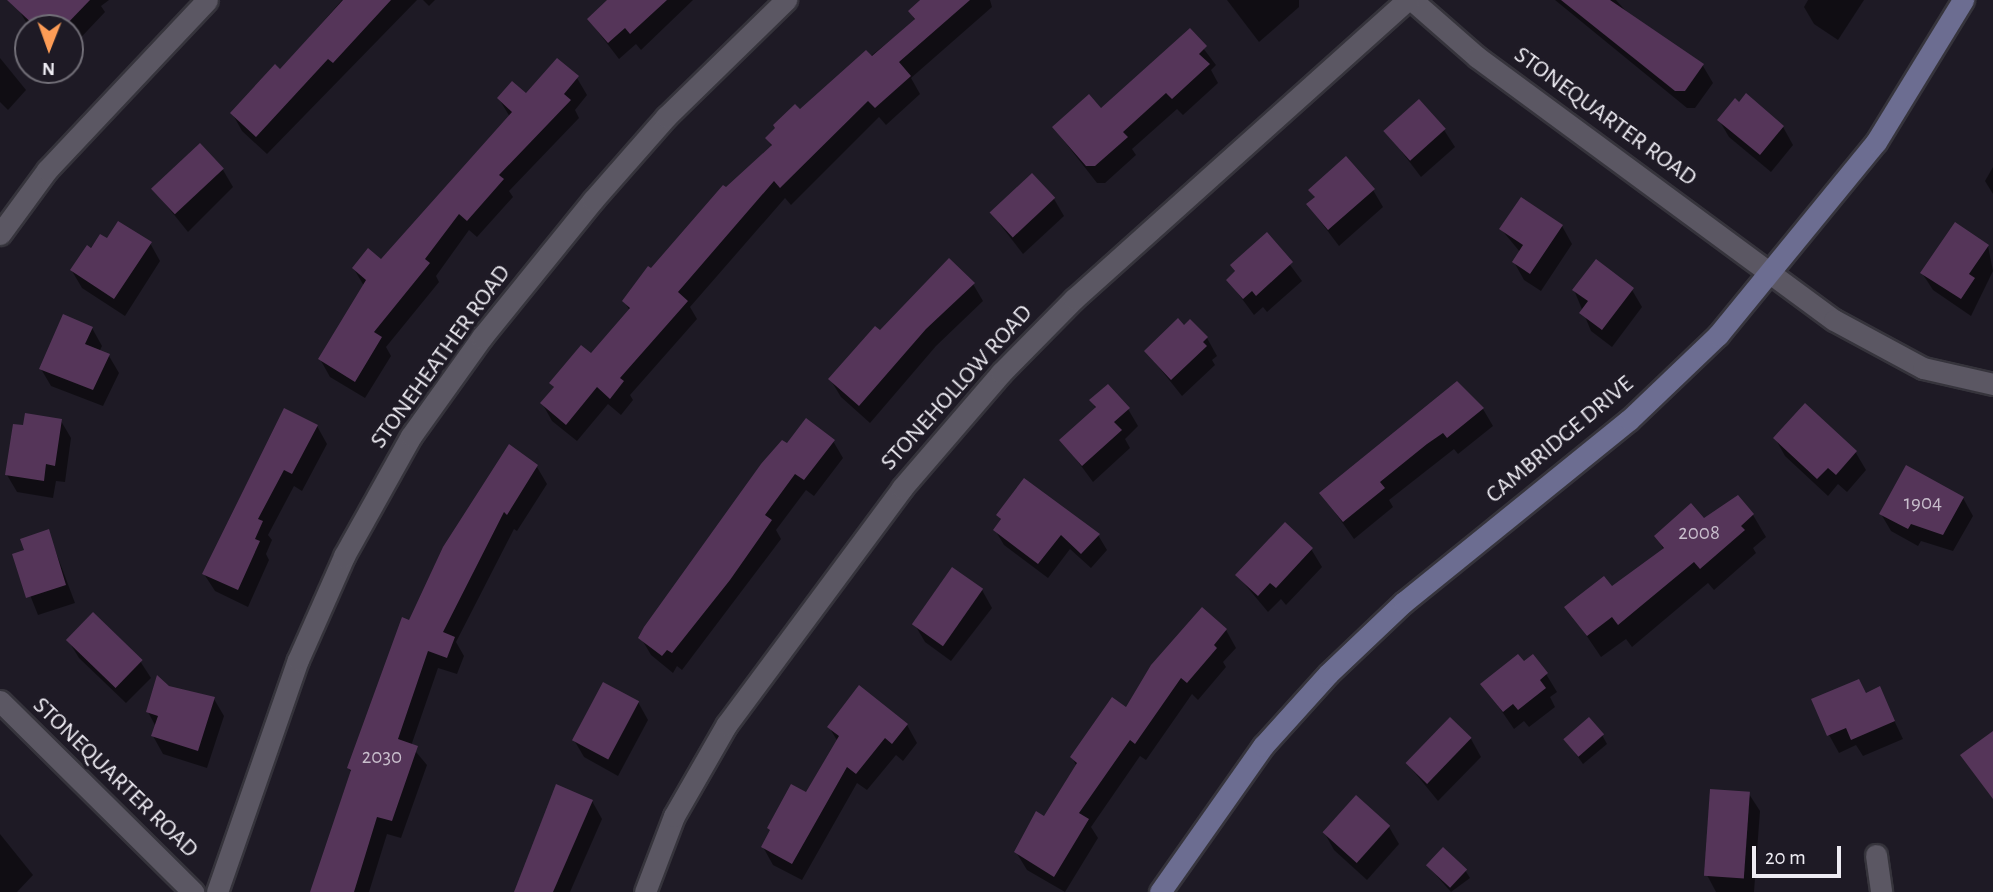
<!DOCTYPE html>
<html>
<head>
<meta charset="utf-8">
<style>
  body { margin:0 }
  #map { position:relative; width:1993px; height:892px; overflow:hidden; background:#1e1a25; font-family:"Alegreya Sans",sans-serif }
  div>[style] { position:absolute }
  [style*='--x'] { left:calc(var(--x)*1px); top:calc(var(--y)*1px); width:calc(var(--w)*1px); rotate:calc(var(--a)*1deg) }
  .shadow>* { inset:0; background:#0007 }
  .building>* { inset:0; background:#553559; transform-origin:0 0 }
  .roads { filter:drop-shadow(2px 0 #36343c) drop-shadow(-2px 0 #36343c) drop-shadow(0 2px #36343c) drop-shadow(0 -2px #36343c) }
  .street>* { height:21px; margin:-10.5px; padding:0 10.5px; transform-origin:10.5px; border-radius:10.5px; background:#5b5763 }
  .secondary>* { height:21px; margin:-10.5px; padding:0 10.5px; transform-origin:10.5px; border-radius:10.5px; background:#6c6d91 }
  span { translate:-50% -50%; white-space:nowrap; text-align:center; line-height:1.15; -webkit-text-stroke:7px #1e1a25; paint-order:stroke }
  .number-label { font-size:21px; color:#c8becc }
  .number-label span { -webkit-text-stroke-width:0 }
  .street-label { font-size:24px; color:#eeecf3 }
  .north { position:absolute; left:14px; top:14px; width:70px; height:70px; box-sizing:border-box; background:#1e1a25; border:2px solid #716e77; border-radius:50%; rotate:181deg; font-size:19px; font-weight:700; line-height:28px; text-align:center; color:#eeecf3 }
  .north::after { content:''; display:block; margin:auto; width:24px; height:32px; background:#fd9c56; clip-path:polygon(50% 0,100% 100%,50% 72%,0 100%) }
  .scale { position:absolute; left:1752px; top:846px; width:89px; height:32px; box-sizing:border-box; border:4px solid #eeecf3; border-top:0; padding-left:9px; font-size:21px; line-height:24px; white-space:nowrap; color:#eeecf3; -webkit-text-stroke:5px #1e1a25; paint-order:stroke }
</style>
</head>
<body>
<div id="map">
  <div class="shadow">
    <div style="clip-path:polygon(28px 0,109px 0,101px 6px,105px 12px,71px 48px,70px 28px,29px 27px,19px 10px)"></div>
    <div style="clip-path:polygon(342px 0,417px 0,267px 154px,242px 131px,232px 113px,280px 71px)"></div>
    <div style="clip-path:polygon(423px 0,435px 0,429px 6px)"></div>
    <div style="clip-path:polygon(610px 0,693px 0,641px 50px,636px 44px,619px 59px,589px 20px)"></div>
    <div style="clip-path:polygon(920px 0,990px 0,992px 7px,911px 78px,920px 94px,886px 125px,879px 117px,791px 205px,785px 198px,690px 307px,697px 319px,630px 395px,633px 400px,621px 415px,608px 404px,577px 441px,552px 421px,542px 403px,555px 389px,551px 383px,591px 355px,630px 311px,624px 301px,726px 190px,772px 147px,767px 138px,915px 21px,910px 11px)"></div>
    <div style="clip-path:polygon(1227px 0,1299px 0,1299px 7px,1259px 42px)"></div>
    <div style="clip-path:polygon(1555px 0,1616px 0,1631px 17px,1703px 66px,1713px 83px,1695px 108px,1687px 108px)"></div>
    <div style="clip-path:polygon(1808px 0,1864px 0,1838px 40px,1814px 24px,1804px 7px)"></div>
    <div style="clip-path:polygon(1190px 31px,1216px 65px,1211px 70px,1218px 83px,1183px 115px,1177px 109px,1132px 149px,1136px 155px,1105px 183px,1097px 183px,1054px 128px,1101px 111px)"></div>
    <div style="clip-path:polygon(0 58px,26px 90px,8px 110px,0 102px)"></div>
    <div style="clip-path:polygon(577px 78px,587px 95px,575px 110px,579px 118px,509px 191px,513px 197px,477px 237px,469px 230px,436px 276px,439px 282px,386px 347px,391px 356px,365px 398px,330px 377px,320px 359px,364px 286px,354px 269px,381px 261px,510px 117px,499px 99px,527px 96px)"></div>
    <div style="clip-path:polygon(1746px 96px,1783px 127px,1793px 145px,1771px 172px,1729px 137px,1719px 120px)"></div>
    <div style="clip-path:polygon(1444px 130px,1455px 147px,1421px 177px,1386px 131px)"></div>
    <div style="clip-path:polygon(1993px 167px,1993px 194px,1985px 181px)"></div>
    <div style="clip-path:polygon(223px 170px,233px 187px,188px 232px,154px 190px)"></div>
    <div style="clip-path:polygon(1311px 190px,1373px 190px,1383px 207px,1339px 246px,1308px 205px,1316px 199px)"></div>
    <div style="clip-path:polygon(1054px 199px,1064px 216px,1023px 254px,992px 214px)"></div>
    <div style="clip-path:polygon(1562px 226px,1572px 244px,1541px 291px,1524px 280px,1514px 262px,1520px 252px,1501px 229px)"></div>
    <div style="clip-path:polygon(1267px 234px,1302px 281px,1267px 312px,1263px 307px,1254px 315px,1228px 280px,1236px 273px,1232px 266px)"></div>
    <div style="clip-path:polygon(100px 236px,107px 241px,150px 243px,160px 261px,125px 316px,82px 288px,72px 271px)"></div>
    <div style="clip-path:polygon(1988px 246px,1993px 271px,1971px 316px,1933px 290px,1922px 273px)"></div>
    <div style="clip-path:polygon(973px 284px,983px 301px,936px 346px,870px 423px,841px 397px,830px 379px,880px 332px)"></div>
    <div style="clip-path:polygon(1574px 290px,1632px 290px,1642px 307px,1612px 347px,1591px 331px)"></div>
    <div style="clip-path:polygon(1184px 327px,1207px 338px,1217px 356px,1212px 360px,1215px 365px,1182px 396px,1146px 351px)"></div>
    <div style="clip-path:polygon(92px 328px,102px 346px,99px 352px,109px 356px,119px 373px,103px 406px,51px 386px,41px 369px)"></div>
    <div style="clip-path:polygon(1091px 400px,1128px 409px,1138px 426px,1125px 439px,1130px 448px,1093px 482px,1062px 440px,1096px 409px)"></div>
    <div style="clip-path:polygon(1805px 406px,1856px 453px,1866px 470px,1847px 492px,1838px 484px,1828px 496px,1785px 456px,1775px 438px)"></div>
    <div style="clip-path:polygon(1483px 409px,1493px 426px,1458px 454px,1454px 449px,1389px 500px,1393px 507px,1354px 539px,1322px 494px)"></div>
    <div style="clip-path:polygon(61px 421px,71px 438px,65px 482px,56px 481px,53px 498px,17px 492px,7px 475px,25px 427px)"></div>
    <div style="clip-path:polygon(317px 426px,327px 444px,302px 491px,294px 486px,268px 535px,272px 540px,266px 554px,269px 560px,248px 607px,215px 591px,204px 574px)"></div>
    <div style="clip-path:polygon(833px 441px,843px 458px,814px 496px,806px 490px,776px 530px,781px 539px,682px 670px,677px 666px,673px 673px,651px 655px,641px 638px,787px 446px)"></div>
    <div style="clip-path:polygon(537px 467px,547px 484px,517px 531px,514px 529px,456px 642px,464px 656px,457px 674px,438px 668px,411px 746px,427px 765px,401px 838px,387px 834px,369px 892px,312px 892px,352px 773px,348px 768px,410px 622px)"></div>
    <div style="clip-path:polygon(1963px 498px,1973px 516px,1953px 551px,1921px 541px,1918px 546px,1891px 531px,1881px 514px)"></div>
    <div style="clip-path:polygon(998px 515px,1098px 535px,1107px 550px,1091px 568px,1070px 549px,1048px 578px,1004px 545px,995px 530px,1002px 521px)"></div>
    <div style="clip-path:polygon(1753px 515px,1766px 537px,1753px 548px,1756px 553px,1714px 590px,1708px 583px,1632px 647px,1626px 639px,1601px 657px,1567px 607px,1612px 589px,1664px 550px,1656px 536px,1704px 520px)"></div>
    <div style="clip-path:polygon(48px 531px,75px 603px,38px 615px,14px 555px,26px 551px)"></div>
    <div style="clip-path:polygon(1311px 549px,1322px 567px,1286px 605px,1281px 599px,1268px 612px,1237px 575px)"></div>
    <div style="clip-path:polygon(982px 590px,992px 608px,951px 661px,925px 642px,915px 625px)"></div>
    <div style="clip-path:polygon(1226px 630px,1236px 648px,1223px 662px,1226px 667px,1198px 700px,1192px 694px,1146px 760px,1140px 756px,1091px 827px,1098px 838px,1065px 892px,1027px 870px,1016px 852px,1045px 819px,1077px 767px,1072px 757px)"></div>
    <div style="clip-path:polygon(68px 640px,140px 661px,151px 678px,126px 703px,79px 658px)"></div>
    <div style="clip-path:polygon(1546px 674px,1557px 692px,1550px 697px,1555px 707px,1529px 727px,1524px 721px,1514px 729px,1483px 684px)"></div>
    <div style="clip-path:polygon(168px 687px,214px 699px,224px 716px,207px 768px,163px 754px,153px 736px,156px 727px,148px 712px)"></div>
    <div style="clip-path:polygon(1879px 689px,1903px 739px,1863px 756px,1856px 745px,1839px 753px,1829px 735px,1866px 694px)"></div>
    <div style="clip-path:polygon(638px 702px,648px 720px,618px 776px,584px 757px,574px 740px)"></div>
    <div style="clip-path:polygon(907px 725px,917px 743px,903px 761px,896px 755px,867px 790px,857px 783px,802px 880px,773px 865px,763px 847px,807px 795px,838px 742px,829px 727px)"></div>
    <div style="clip-path:polygon(1602px 735px,1607px 744px,1583px 764px,1565px 739px)"></div>
    <div style="clip-path:polygon(1471px 739px,1481px 757px,1438px 801px,1407px 763px)"></div>
    <div style="clip-path:polygon(1749px 794px,1760px 811px,1754px 892px,1716px 892px,1707px 875px)"></div>
    <div style="clip-path:polygon(592px 801px,602px 819px,570px 892px,517px 892px)"></div>
    <div style="clip-path:polygon(1389px 827px,1399px 844px,1367px 880px,1334px 850px,1324px 832px)"></div>
    <div style="clip-path:polygon(0 834px,33px 875px,17px 892px,0 892px)"></div>
    <div style="clip-path:polygon(1428px 866px,1465px 870px,1470px 878px,1451px 892px)"></div>
  </div>
  <div class="building">
    <div style="clip-path:polygon(7px 0,90px 0,63px 28px,37px 28px)"></div>
    <div style="clip-path:polygon(343px 0,391px 0,333px 63px,328px 59px,256px 137px,230px 113px,275px 64px,280px 69px)"></div>
    <div style="clip-path:polygon(607px 0,667px 0,630px 34px,625px 28px,608px 43px,587px 19px)"></div>
    <div style="clip-path:polygon(920px 0,970px 0,899px 62px,911px 76px,875px 108px,868px 101px,780px 188px,774px 181px,678px 292px,688px 301px,620px 378px,624px 381px,610px 399px,597px 387px,566px 425px,540px 403px,554px 387px,549px 383px,581px 345px,591px 353px,630px 308px,622px 301px,648px 266px,651px 268px,723px 185px,726px 187px,772px 145px,765px 138px,775px 128px,773px 125px,795px 104px,800px 109px,866px 50px,872px 56px,915px 19px,908px 11px)"></div>
    <div style="clip-path:polygon(1561px 0,1610px 0,1704px 64px,1685px 91px,1675px 91px)"></div>
    <div style="clip-path:polygon(1190px 28px,1207px 46px,1199px 54px,1210px 64px,1172px 99px,1166px 93px,1123px 132px,1128px 137px,1095px 166px,1086px 166px,1052px 127px,1089px 94px,1101px 108px)"></div>
    <div style="clip-path:polygon(557px 58px,579px 76px,564px 94px,571px 100px,499px 175px,504px 179px,467px 221px,459px 214px,425px 259px,430px 263px,374px 332px,382px 337px,355px 382px,318px 359px,366px 280px,352px 268px,368px 248px,381px 259px,512px 112px,497px 98px,512px 81px,526px 93px)"></div>
    <div style="clip-path:polygon(1746px 93px,1784px 126px,1760px 155px,1717px 120px,1735px 98px,1739px 102px)"></div>
    <div style="left:1419px;top:99px;width:40px;height:48px;rotate:48deg"></div>
    <div style="left:200px;top:143px;width:35px;height:67px;rotate:47deg"></div>
    <div style="clip-path:polygon(1346px 156px,1375px 189px,1328px 230px,1306px 204px,1315px 197px,1308px 190px)"></div>
    <div style="left:1032px;top:173px;width:34px;height:58px;rotate:47deg"></div>
    <div style="clip-path:polygon(1521px 197px,1563px 225px,1530px 274px,1512px 262px,1523px 245px,1499px 229px)"></div>
    <div style="clip-path:polygon(118px 221px,152px 242px,114px 299px,70px 270px,87px 245px,91px 248px,100px 234px,107px 238px)"></div>
    <div style="clip-path:polygon(1955px 222px,1989px 245px,1969px 274px,1975px 278px,1961px 299px,1920px 273px)"></div>
    <div style="clip-path:polygon(1267px 232px,1293px 262px,1256px 296px,1252px 291px,1243px 299px,1226px 280px,1235px 271px,1230px 265px)"></div>
    <div style="clip-path:polygon(949px 258px,975px 283px,926px 329px,859px 406px,828px 379px,875px 326px,880px 330px)"></div>
    <div style="clip-path:polygon(1596px 259px,1634px 288px,1602px 330px,1579px 313px,1588px 301px,1572px 290px)"></div>
    <div style="clip-path:polygon(63px 314px,93px 327px,85px 344px,110px 354px,93px 390px,39px 369px)"></div>
    <div style="clip-path:polygon(1178px 318px,1184px 325px,1190px 319px,1208px 337px,1203px 342px,1207px 346px,1171px 380px,1144px 351px)"></div>
    <div style="clip-path:polygon(1457px 381px,1484px 408px,1447px 438px,1443px 433px,1427px 444px,1380px 482px,1385px 488px,1343px 522px,1319px 493px)"></div>
    <div style="clip-path:polygon(1108px 384px,1130px 408px,1114px 422px,1122px 430px,1082px 466px,1059px 440px,1096px 407px,1089px 400px)"></div>
    <div style="clip-path:polygon(1805px 403px,1857px 451px,1836px 475px,1828px 468px,1817px 479px,1773px 438px)"></div>
    <div style="clip-path:polygon(284px 408px,318px 425px,292px 474px,284px 470px,258px 519px,263px 521px,255px 539px,260px 541px,238px 590px,202px 574px)"></div>
    <div style="clip-path:polygon(25px 413px,62px 419px,55px 466px,46px 464px,44px 481px,5px 475px,13px 424px,23px 425px)"></div>
    <div style="clip-path:polygon(806px 418px,835px 440px,804px 480px,795px 474px,765px 515px,772px 520px,730px 580px,672px 653px,667px 650px,662px 656px,638px 638px,644px 627px,761px 464px,782px 440px,787px 443px)"></div>
    <div style="clip-path:polygon(509px 444px,538px 465px,507px 515px,504px 512px,443px 632px,455px 637px,447px 658px,428px 651px,398px 739px,418px 746px,392px 821px,377px 817px,354px 892px,310px 892px,351px 770px,347px 768px,402px 617px,409px 620px,443px 547px)"></div>
    <div style="clip-path:polygon(1906px 465px,1964px 497px,1943px 535px,1911px 524px,1908px 529px,1879px 514px)"></div>
    <div style="clip-path:polygon(1024px 478px,1100px 534px,1081px 554px,1061px 535px,1038px 564px,993px 530px,1001px 519px,996px 515px)"></div>
    <div style="clip-path:polygon(1738px 495px,1754px 514px,1741px 526px,1745px 530px,1700px 569px,1694px 562px,1618px 625px,1612px 617px,1587px 636px,1564px 607px,1604px 576px,1612px 586px,1664px 548px,1654px 536px,1691px 503px,1704px 518px)"></div>
    <div style="clip-path:polygon(1285px 522px,1313px 548px,1276px 588px,1270px 583px,1258px 596px,1235px 575px)"></div>
    <div style="clip-path:polygon(49px 529px,66px 585px,26px 598px,12px 554px,24px 550px,20px 539px)"></div>
    <div style="left:952px;top:567px;width:38px;height:70px;rotate:35deg"></div>
    <div style="clip-path:polygon(1202px 607px,1227px 629px,1214px 645px,1217px 648px,1187px 683px,1181px 678px,1135px 744px,1130px 740px,1079px 813px,1089px 819px,1054px 877px,1014px 852px,1036px 811px,1044px 816px,1077px 763px,1070px 757px,1112px 697px,1126px 707px,1151px 665px)"></div>
    <div style="left:93px;top:612px;width:69px;height:39px;rotate:44deg"></div>
    <div style="clip-path:polygon(1518px 654px,1524px 661px,1533px 654px,1548px 673px,1540px 680px,1546px 688px,1518px 710px,1513px 704px,1503px 712px,1480px 684px)"></div>
    <div style="clip-path:polygon(157px 675px,169px 686px,215px 697px,198px 751px,151px 736px,158px 716px,146px 712px)"></div>
    <div style="clip-path:polygon(1859px 679px,1866px 693px,1880px 686px,1895px 721px,1851px 740px,1846px 728px,1827px 736px,1811px 699px)"></div>
    <div style="left:603px;top:682px;width:41px;height:66px;rotate:28deg"></div>
    <div style="clip-path:polygon(859px 685px,908px 724px,892px 744px,885px 738px,856px 774px,847px 767px,792px 864px,761px 847px,770px 830px,767px 828px,791px 784px,806px 792px,839px 736px,827px 727px)"></div>
    <div style="left:1450px;top:717px;width:30px;height:64px;rotate:44deg"></div>
    <div style="left:1589px;top:717px;width:23px;height:34px;rotate:49deg"></div>
    <div style="clip-path:polygon(1993px 731px,1993px 799px,1960px 755px)"></div>
    <div style="clip-path:polygon(556px 784px,593px 800px,553px 892px,514px 892px)"></div>
    <div style="left:1710px;top:789px;width:40px;height:87px;rotate:4deg"></div>
    <div style="left:1356px;top:795px;width:46px;height:50px;rotate:42deg"></div>
    <div style="left:1443px;top:847px;width:33px;height:25px;rotate:43deg"></div>
  </div>
  <div class="roads">
    <div class="street">
      <div style="--x:1412;--y:0;--w:86;--a:41.2"></div>
      <div style="--x:1477;--y:57;--w:443;--a:36.4"></div>
      <div style="--x:1834;--y:320;--w:101;--a:28.3"></div>
      <div style="--x:1923;--y:368;--w:72;--a:12.9"></div>
      <div style="--x:0;--y:234;--w:79;--a:-53.7"></div>
      <div style="--x:47;--y:170;--w:233;--a:-46.7"></div>
      <div style="--x:0;--y:701;--w:272;--a:44.7"></div>
      <div style="--x:1876;--y:855;--w:37;--a:82"></div>
      <div style="--x:217;--y:892;--w:246;--a:-70.8"></div>
      <div style="--x:298;--y:660;--w:114;--a:-66.1"></div>
      <div style="--x:344;--y:556;--w:137;--a:-60.8"></div>
      <div style="--x:411;--y:436;--w:122;--a:-54.4"></div>
      <div style="--x:482;--y:337;--w:176;--a:-51"></div>
      <div style="--x:593;--y:200;--w:111;--a:-48.7"></div>
      <div style="--x:666;--y:117;--w:168;--a:-44.3"></div>
      <div style="--x:645;--y:892;--w:81;--a:-69.1"></div>
      <div style="--x:674;--y:816;--w:106;--a:-60.1"></div>
      <div style="--x:727;--y:724;--w:294;--a:-53.4"></div>
      <div style="--x:902;--y:488;--w:152;--a:-49.3"></div>
      <div style="--x:1001;--y:373;--w:104;--a:-45.4"></div>
      <div style="--x:1074;--y:299;--w:448;--a:-41.9"></div>
    </div>
    <div class="secondary">
      <div style="--x:1160;--y:892;--w:179;--a:-54.8"></div>
      <div style="--x:1263;--y:746;--w:97;--a:-47.9"></div>
      <div style="--x:1328;--y:674;--w:105;--a:-43.5"></div>
      <div style="--x:1404;--y:602;--w:289;--a:-39"></div>
      <div style="--x:1629;--y:420;--w:123;--a:-43.7"></div>
      <div style="--x:1718;--y:335;--w:249;--a:-50.7"></div>
      <div style="--x:1876;--y:142;--w:167;--a:-58.5"></div>
    </div>
  </div>
  <div class="number-label">
    <span style="left:1923px;top:503px">1904</span>
    <span style="left:1699px;top:533px">2008</span>
    <span style="left:382px;top:757px">2030</span>
  </div>
  <div class="street-label">
    <span style="left:1605px;top:117px;rotate:36deg">STONEQUARTER ROAD</span>
    <span style="left:441px;top:357px;rotate:-54deg">STONEHEATHER ROAD</span>
    <span style="left:957px;top:388px;rotate:-48deg">STONEHOLLOW ROAD</span>
    <span style="left:1560px;top:440px;rotate:-40deg">CAMBRIDGE DRIVE</span>
    <span style="left:115px;top:778px;rotate:44deg">STONEQUARTER ROAD</span>
  </div>
  <div class="north">N</div>
  <div class="scale">20 m</div>
</div>
</body>
</html>
